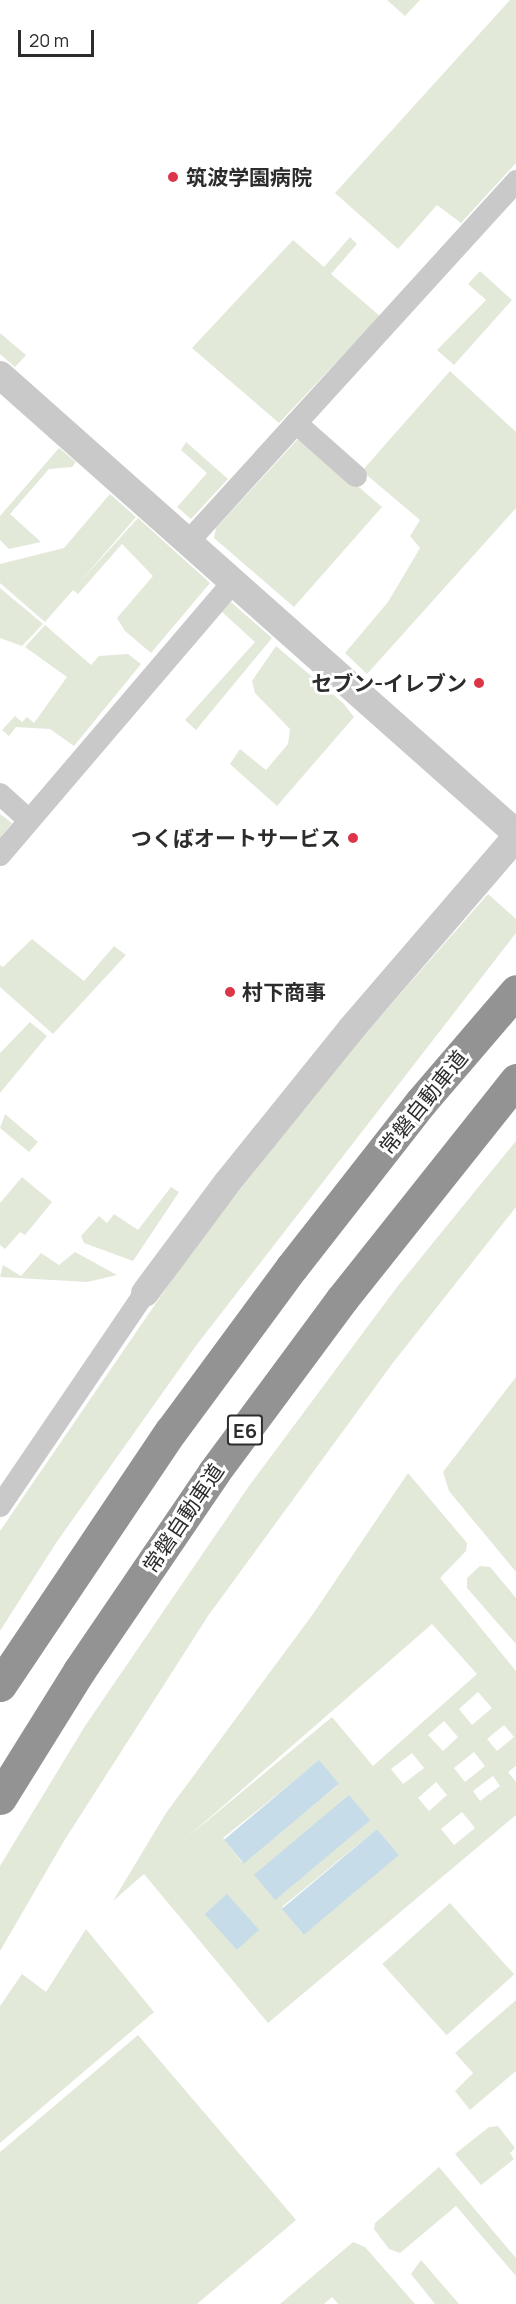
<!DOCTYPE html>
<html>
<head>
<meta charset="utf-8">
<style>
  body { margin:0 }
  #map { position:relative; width:516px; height:2304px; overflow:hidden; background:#fff; font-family:Manrope,"Noto Sans JP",sans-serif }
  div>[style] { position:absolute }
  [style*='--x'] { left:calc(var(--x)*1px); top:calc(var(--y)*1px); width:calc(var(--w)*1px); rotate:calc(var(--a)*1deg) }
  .green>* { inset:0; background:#e2e9d9; transform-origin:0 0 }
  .water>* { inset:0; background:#c6dce8; transform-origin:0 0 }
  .minor>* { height:22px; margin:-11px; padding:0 11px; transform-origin:11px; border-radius:11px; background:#c9c9c9 }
  .tertiary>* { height:28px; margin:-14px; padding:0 14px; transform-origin:14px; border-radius:14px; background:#c9c9c9 }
  .motorway>* { height:33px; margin:-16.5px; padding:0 16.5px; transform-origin:16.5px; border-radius:16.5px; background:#939393 }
  .dots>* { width:16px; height:16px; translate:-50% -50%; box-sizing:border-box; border:3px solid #fff; border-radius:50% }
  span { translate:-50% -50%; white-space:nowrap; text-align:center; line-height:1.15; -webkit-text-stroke:6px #fff; paint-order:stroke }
  .shield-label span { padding:2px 4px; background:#fff; border:2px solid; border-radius:4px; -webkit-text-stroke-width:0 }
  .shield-label { font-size:20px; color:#2c2c2c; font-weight:700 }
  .poi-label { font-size:21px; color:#2c2c2c; font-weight:700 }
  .left { translate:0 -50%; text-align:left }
  .right { translate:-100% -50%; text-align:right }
  .street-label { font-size:21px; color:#2c2c2c }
  .scale { position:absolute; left:18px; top:30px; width:76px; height:27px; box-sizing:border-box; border:3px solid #2c2c2c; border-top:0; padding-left:8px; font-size:18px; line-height:21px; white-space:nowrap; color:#2c2c2c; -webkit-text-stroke:4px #fff; paint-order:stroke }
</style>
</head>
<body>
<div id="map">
  <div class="green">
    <div style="clip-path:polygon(387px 0,420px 0,405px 16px)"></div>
    <div style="clip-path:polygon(510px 0,516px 0,516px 163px,461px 223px,437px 205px,398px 249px,335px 193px)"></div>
    <div style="clip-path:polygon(350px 237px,357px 244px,331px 274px,380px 316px,279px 423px,192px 348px,293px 240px,324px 267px)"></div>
    <div style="clip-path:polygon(480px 271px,512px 300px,454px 365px,437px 350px,486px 300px,468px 284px)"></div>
    <div style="clip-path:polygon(0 333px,26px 355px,15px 367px,0 354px)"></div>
    <div style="clip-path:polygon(450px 371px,516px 432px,516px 508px,367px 674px,345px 653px,388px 602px,420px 548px,410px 536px,420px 520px,362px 471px)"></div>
    <div style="clip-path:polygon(303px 439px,382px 507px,294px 607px,214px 538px,216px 528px,297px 440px)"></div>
    <div style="clip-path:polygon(186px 442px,228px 479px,191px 519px,177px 507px,207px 473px,181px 450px)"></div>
    <div style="clip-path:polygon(59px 448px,76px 462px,72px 467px,49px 469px,10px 514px,41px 542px,9px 549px,0 540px,0 516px)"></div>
    <div style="clip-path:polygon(110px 494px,136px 517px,79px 583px,138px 518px,210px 583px,151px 653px,125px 631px,117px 618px,153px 576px,122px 544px,78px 594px,73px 590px,45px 622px,0 583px,0 564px,64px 548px)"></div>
    <div style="clip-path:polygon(0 588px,43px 624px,22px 646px,0 638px)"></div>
    <div style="clip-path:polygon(231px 602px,272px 638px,196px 730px,185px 720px,255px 642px,222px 612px)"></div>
    <div style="clip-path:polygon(45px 625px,91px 665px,99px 656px,128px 654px,141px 664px,74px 746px,50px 729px,16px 727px,9px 736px,2px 730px,15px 716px,22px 722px,27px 717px,34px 723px,67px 677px,25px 647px)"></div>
    <div style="clip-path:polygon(276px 646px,343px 703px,354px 717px,277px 806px,230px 764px,240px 749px,266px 770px,288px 744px,290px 729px,255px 693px,252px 681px)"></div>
    <div style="clip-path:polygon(0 814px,12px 823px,0 838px)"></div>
    <div style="clip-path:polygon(488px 894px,516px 919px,516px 933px,195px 1347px,56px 1543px,0 1631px,0 1531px,193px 1249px,344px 1058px)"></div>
    <div style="clip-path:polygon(32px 939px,84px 981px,114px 946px,126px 955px,53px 1034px,0 987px,0 965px,3px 967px)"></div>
    <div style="clip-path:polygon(30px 1022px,47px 1036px,0 1093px,0 1053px)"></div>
    <div style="clip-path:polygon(5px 1114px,38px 1142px,29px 1152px,0 1128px)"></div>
    <div style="clip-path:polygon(516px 1141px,516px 1207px,392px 1364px,208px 1616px,64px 1841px,0 1951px,0 1866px,85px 1726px,249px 1486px,397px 1287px)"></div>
    <div style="clip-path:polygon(22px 1177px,52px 1202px,25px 1235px,20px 1232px,5px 1249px,0 1245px,0 1203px)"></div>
    <div style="clip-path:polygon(171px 1187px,179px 1192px,133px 1261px,84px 1243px,81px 1236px,99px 1216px,107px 1223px,114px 1214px,138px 1230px)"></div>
    <div style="clip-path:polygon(75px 1252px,117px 1275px,87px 1282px,0 1277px,3px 1265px,21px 1276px,41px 1253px,59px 1265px)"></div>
    <div style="clip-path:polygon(516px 1377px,516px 1572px,449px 1491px,443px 1472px)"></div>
    <div style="clip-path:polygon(evenodd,408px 1473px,467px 1543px,466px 1551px,440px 1578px,516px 1671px,516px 1766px,508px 1772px,516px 1782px,516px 1815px,268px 2023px,144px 1874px,113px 1901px,166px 1813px,313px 1614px,408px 1473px,432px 1624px,477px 1674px,373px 1766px,332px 1717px,184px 1840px,432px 1624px,408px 1473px,478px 1692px,492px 1708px,472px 1725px,459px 1709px,478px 1692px,408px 1473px,444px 1721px,458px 1737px,443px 1751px,428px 1735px,444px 1721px,408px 1473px,504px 1725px,514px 1737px,497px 1751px,487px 1739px,504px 1725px,408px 1473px,474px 1752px,485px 1766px,465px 1782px,454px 1768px,474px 1752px,408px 1473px,412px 1753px,424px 1768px,403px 1784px,391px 1769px,412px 1753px,408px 1473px,319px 1761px,338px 1785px,242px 1862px,223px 1838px,319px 1761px,408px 1473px,493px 1776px,500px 1786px,480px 1801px,473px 1791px,493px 1776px,408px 1473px,436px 1782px,447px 1795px,429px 1811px,418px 1798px,436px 1782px,408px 1473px,462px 1812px,475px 1828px,454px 1845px,441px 1829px,462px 1812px,408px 1473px,377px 1829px,398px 1854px,302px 1933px,282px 1907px,377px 1829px)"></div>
    <div style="clip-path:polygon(480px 1566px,490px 1567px,516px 1598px,516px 1644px,467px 1588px,467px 1578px)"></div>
    <div style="left:450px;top:1903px;width:96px;height:91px;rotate:48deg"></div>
    <div style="clip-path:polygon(86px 1929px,154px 2012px,0 2143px,0 2006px,22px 1974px,46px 1992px)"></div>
    <div style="clip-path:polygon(516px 2000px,516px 2071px,470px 2110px,455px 2091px,473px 2073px,455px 2053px)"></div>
    <div style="clip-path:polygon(138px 2035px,296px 2220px,197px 2304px,0 2304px,0 2152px)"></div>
    <div style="clip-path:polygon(498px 2126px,515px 2148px,510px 2153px,514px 2159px,481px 2185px,455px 2154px,489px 2127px)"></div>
    <div style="clip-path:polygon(439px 2167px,516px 2258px,516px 2276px,456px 2206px,400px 2253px,389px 2249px,374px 2229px,375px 2223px)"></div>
    <div style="clip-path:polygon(353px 2242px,365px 2247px,415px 2304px,338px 2304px,332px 2297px,324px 2304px,280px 2304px)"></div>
    <div style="clip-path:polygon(421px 2260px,459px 2304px,435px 2304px,411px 2274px)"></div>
  </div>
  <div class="water">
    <div style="left:319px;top:1760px;width:31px;height:124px;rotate:50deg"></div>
    <div style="left:349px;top:1795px;width:33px;height:124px;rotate:50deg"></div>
    <div style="left:377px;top:1829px;width:34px;height:124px;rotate:50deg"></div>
    <div style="left:227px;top:1894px;width:48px;height:30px;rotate:48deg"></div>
  </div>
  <div class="minor">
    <div style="--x:296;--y:423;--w:80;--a:41.5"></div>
    <div style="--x:188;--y:542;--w:488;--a:-47.7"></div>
    <div style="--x:0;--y:794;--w:39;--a:42"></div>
    <div style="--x:0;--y:855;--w:359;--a:-49.5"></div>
    <div style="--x:0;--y:1506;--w:258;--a:-55.8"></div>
  </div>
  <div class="tertiary">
    <div style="--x:0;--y:375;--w:690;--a:41.59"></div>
    <div style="--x:145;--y:1293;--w:137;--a:-53.3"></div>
    <div style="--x:227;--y:1183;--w:199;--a:-51.1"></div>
    <div style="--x:352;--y:1028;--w:252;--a:-49.3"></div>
  </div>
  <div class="motorway">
    <div style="--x:0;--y:1685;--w:306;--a:-56.1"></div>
    <div style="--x:171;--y:1431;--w:204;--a:-53.6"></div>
    <div style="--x:292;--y:1267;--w:209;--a:-52"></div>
    <div style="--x:421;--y:1102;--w:146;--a:-49.4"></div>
    <div style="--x:0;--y:1798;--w:150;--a:-58.1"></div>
    <div style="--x:79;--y:1671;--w:240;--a:-55.8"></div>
    <div style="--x:214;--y:1472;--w:215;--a:-53.5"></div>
    <div style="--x:342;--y:1299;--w:280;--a:-51.5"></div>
  </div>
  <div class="dots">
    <div style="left:173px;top:177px;background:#dc3448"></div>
    <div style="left:479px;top:683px;background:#dc3448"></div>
    <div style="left:353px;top:838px;background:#dc3448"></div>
    <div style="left:230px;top:992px;background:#dc3448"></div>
  </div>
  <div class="shield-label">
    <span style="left:245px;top:1430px">E6</span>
  </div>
  <div class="poi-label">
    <span class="left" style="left:186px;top:177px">筑波学園病院</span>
    <span class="right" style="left:467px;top:683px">セブン-イレブン</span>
    <span class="right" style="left:341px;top:838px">つくばオートサービス</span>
    <span class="left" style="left:242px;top:992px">村下商事</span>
  </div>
  <div class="street-label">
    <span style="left:423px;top:1102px;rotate:-51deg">常磐自動車道</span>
    <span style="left:183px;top:1518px;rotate:-56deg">常磐自動車道</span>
  </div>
  <div class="scale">20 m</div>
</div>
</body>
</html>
